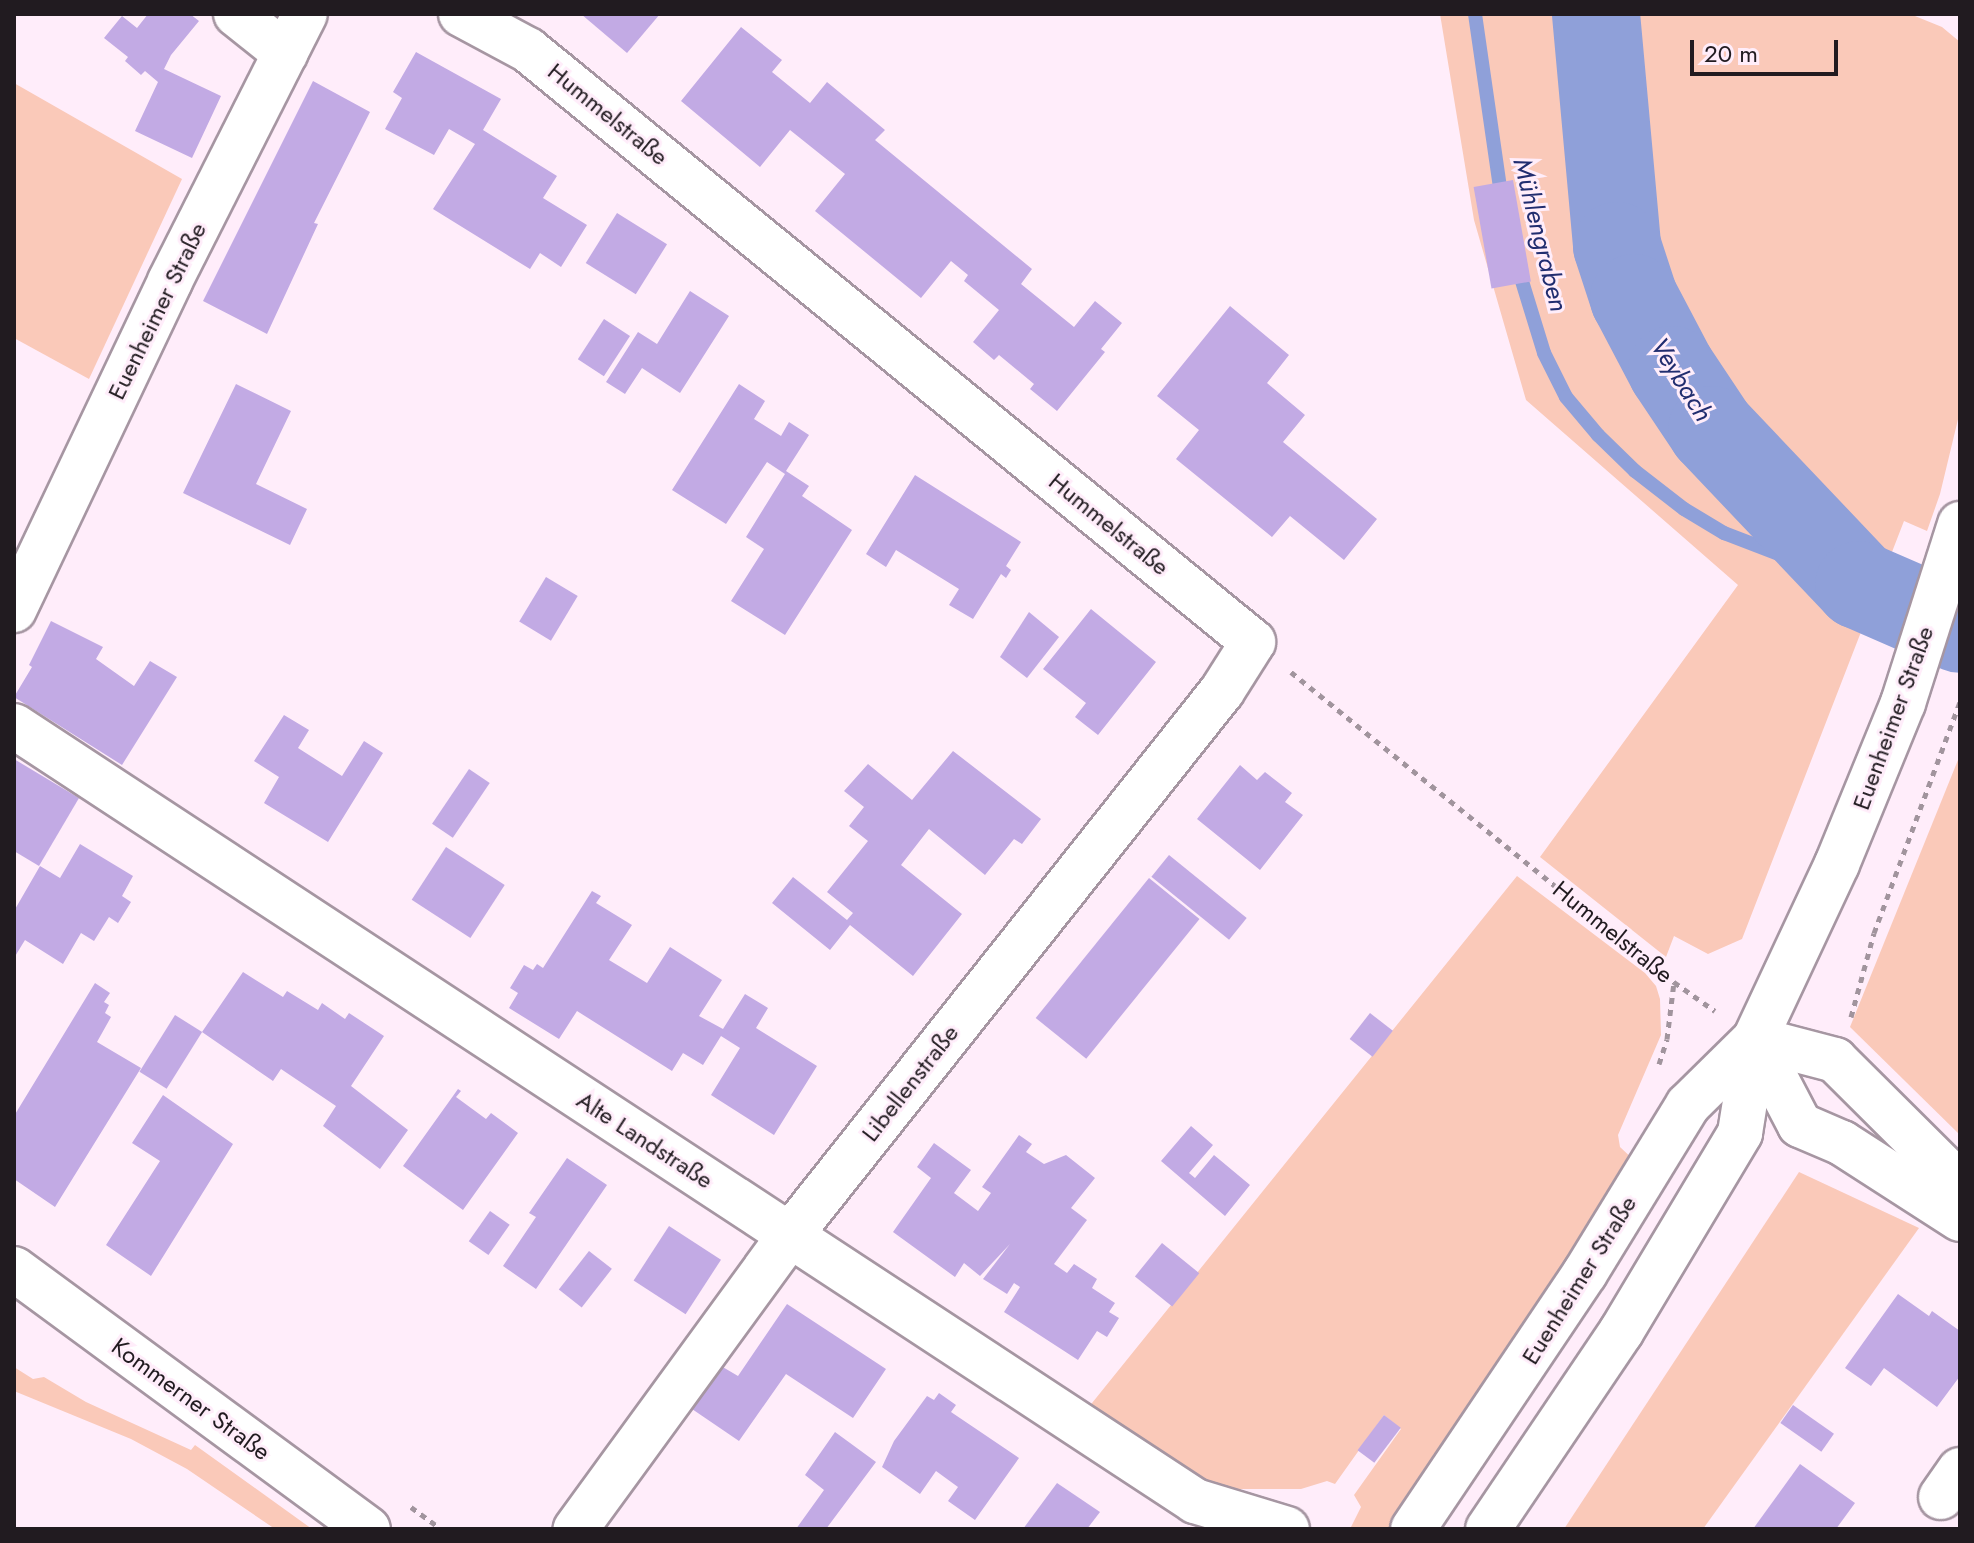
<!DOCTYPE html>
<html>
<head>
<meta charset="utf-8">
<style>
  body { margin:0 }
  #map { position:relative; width:1974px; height:1543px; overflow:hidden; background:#ffedfa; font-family:Jost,sans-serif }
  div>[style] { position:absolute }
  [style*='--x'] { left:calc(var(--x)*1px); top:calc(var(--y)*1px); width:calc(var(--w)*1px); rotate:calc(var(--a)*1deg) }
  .green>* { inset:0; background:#fac9b9 }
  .stream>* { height:14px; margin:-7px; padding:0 7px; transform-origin:7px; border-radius:7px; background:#8fa0d9 }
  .river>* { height:88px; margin:-44px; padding:0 44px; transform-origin:44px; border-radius:44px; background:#8fa0d9 }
  .building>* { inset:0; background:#c2aae4; transform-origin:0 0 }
  .path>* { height:5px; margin-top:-2.5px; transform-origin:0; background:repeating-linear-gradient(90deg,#a1949d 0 6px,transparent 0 12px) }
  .roads { filter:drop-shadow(2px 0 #a696a2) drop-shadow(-2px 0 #a696a2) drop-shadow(0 2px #a696a2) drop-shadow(0 -2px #a696a2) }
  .minor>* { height:44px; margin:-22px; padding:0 22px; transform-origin:22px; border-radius:22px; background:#fff }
  .major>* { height:44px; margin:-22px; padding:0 22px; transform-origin:22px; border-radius:22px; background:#fff }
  span { translate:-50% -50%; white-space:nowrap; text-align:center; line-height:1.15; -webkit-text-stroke:6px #ffedfa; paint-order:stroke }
  .street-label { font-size:24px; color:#211b20 }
  .water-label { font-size:26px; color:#212d6f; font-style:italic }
  .frame { position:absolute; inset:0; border:16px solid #211b20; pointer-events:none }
  .scale { position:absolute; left:1690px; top:40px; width:148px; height:36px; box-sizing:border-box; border:4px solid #211b20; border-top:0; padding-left:10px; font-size:24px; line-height:28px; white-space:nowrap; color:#211b20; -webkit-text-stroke:6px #ffedfa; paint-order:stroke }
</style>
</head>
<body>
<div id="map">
  <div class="green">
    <div style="clip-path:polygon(1440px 14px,1910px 14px,1942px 27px,1960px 42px,1960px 411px,1940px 494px,1927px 531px,1904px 521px,1742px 939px,1708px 954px,1674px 936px,1666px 957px,1540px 857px,1738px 585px,1526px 400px,1474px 220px)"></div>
    <div style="clip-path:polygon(14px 83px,182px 179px,89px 379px,14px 338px)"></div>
    <div style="clip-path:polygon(1960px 755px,1960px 1135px,1850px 1027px)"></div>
    <div style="clip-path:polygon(1517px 876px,1645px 973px,1656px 986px,1660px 999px,1661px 1035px,1618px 1135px,1620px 1147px,1636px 1162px,1398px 1529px,1350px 1529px,1361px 1507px,1354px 1495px,1401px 1429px,1384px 1415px,1335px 1484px,1327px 1481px,1301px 1489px,1217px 1489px,1088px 1408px)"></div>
    <div style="clip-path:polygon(1799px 1172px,1919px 1228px,1703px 1529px,1564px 1529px)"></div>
    <div style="clip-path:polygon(14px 1367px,33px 1379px,44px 1377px,86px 1402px,191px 1450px,195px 1445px,312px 1529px,275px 1529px,187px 1469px,131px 1439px,14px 1391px)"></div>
  </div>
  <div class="stream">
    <div style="--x:1475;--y:14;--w:190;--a:81.8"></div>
    <div style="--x:1517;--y:265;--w:92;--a:72.9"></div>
    <div style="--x:1544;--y:353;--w:49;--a:63.4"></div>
    <div style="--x:1566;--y:397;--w:50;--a:49.9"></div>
    <div style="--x:1598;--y:435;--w:52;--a:44.2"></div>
    <div style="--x:1635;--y:471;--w:62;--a:37.8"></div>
    <div style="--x:1684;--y:509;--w:47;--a:31"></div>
    <div style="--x:1724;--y:533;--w:145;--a:21.1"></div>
  </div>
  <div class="river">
    <div style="--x:1596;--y:14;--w:233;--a:84.8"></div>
    <div style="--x:1617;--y:246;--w:55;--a:71.9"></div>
    <div style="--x:1634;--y:298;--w:81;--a:62.2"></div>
    <div style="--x:1672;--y:370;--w:72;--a:56.3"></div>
    <div style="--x:1712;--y:430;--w:214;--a:46.5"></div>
    <div style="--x:1859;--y:585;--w:110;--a:23.5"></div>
  </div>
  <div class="building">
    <div style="clip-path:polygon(148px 14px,190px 14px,199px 21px,171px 55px,164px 69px,221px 96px,192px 158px,135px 131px,158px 82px,145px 71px,141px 75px,125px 61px,128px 57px,104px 38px,122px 16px,137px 28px)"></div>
    <div style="clip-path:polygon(581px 14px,660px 14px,627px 53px)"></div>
    <div style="clip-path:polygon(741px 27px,782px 60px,772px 72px,810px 103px,827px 82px,885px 130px,875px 140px,1032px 269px,1021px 284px,1074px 327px,1095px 301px,1122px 323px,1101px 349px,1105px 352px,1057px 411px,1030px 389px,1034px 384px,999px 355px,994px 360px,973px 342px,999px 310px,964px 281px,968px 275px,951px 261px,921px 298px,815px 211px,845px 174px,790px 130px,760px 167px,681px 101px)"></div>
    <div style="clip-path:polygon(416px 52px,501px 99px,483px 130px,557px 176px,543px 198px,587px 225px,561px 267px,540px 253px,530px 269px,433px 209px,475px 144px,449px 129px,434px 155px,385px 129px,402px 98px,393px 92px)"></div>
    <div style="clip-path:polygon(313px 81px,370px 112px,314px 223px,318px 224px,267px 334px,203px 301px)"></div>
    <div style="left:1513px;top:180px;width:103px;height:40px;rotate:80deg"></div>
    <div style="left:617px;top:213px;width:59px;height:59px;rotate:32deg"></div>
    <div style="clip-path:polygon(690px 291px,729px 316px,680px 393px,642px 368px,625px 394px,606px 382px,638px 332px,657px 344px)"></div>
    <div style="clip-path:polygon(1230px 306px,1289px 355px,1267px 383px,1305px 415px,1283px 442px,1377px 519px,1344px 560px,1290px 516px,1272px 537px,1176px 459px,1199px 430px,1157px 396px)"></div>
    <div style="left:604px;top:319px;width:31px;height:48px;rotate:33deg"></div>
    <div style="clip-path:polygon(236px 384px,291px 411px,256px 484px,307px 509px,290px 545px,183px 493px)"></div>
    <div style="clip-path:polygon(739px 384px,765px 401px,754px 419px,781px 436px,789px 422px,809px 435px,786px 471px,809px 486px,802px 496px,852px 530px,785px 635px,731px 601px,764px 549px,746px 537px,785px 474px,767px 462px,726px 524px,672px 490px)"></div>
    <div style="clip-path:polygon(915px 475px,1021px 542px,1006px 566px,1011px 570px,1006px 578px,1001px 574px,973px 619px,949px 605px,959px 589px,896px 550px,886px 567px,866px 554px)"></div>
    <div style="left:546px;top:577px;width:37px;height:52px;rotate:31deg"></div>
    <div style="clip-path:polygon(1091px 609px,1156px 662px,1098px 735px,1075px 717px,1086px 703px,1043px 669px)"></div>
    <div style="clip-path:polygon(1029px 612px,1059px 637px,1027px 678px,1000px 657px)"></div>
    <div style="clip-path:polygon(51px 621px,103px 647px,96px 659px,134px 686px,150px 661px,177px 677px,122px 765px,14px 697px,32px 667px,29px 665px)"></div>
    <div style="clip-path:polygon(284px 715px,309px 730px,298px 748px,342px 776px,364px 741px,383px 753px,328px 842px,264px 803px,279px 777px,254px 761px)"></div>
    <div style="clip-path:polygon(953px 751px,1041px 819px,1022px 844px,1014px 839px,985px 875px,929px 829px,901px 865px,962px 914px,913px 976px,850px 925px,830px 950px,772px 903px,793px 877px,847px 920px,853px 913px,827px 892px,868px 841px,849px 826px,864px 807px,844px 791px,868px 764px,912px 800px)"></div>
    <div style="clip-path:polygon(14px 759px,79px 798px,39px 866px,14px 851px)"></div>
    <div style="clip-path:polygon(1240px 765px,1257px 780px,1265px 772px,1292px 793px,1285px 802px,1303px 815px,1260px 870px,1197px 819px)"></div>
    <div style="left:469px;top:769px;width:25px;height:66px;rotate:34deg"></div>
    <div style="clip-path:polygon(80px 844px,133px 876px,122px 896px,131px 902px,118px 923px,109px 917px,94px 941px,81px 933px,63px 964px,25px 940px,14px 958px,14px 911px,40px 866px,60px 878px)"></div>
    <div style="left:446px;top:847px;width:70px;height:63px;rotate:33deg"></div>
    <div style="left:1169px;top:855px;width:100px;height:28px;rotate:39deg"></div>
    <div style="left:1149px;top:878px;width:65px;height:180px;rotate:39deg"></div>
    <div style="clip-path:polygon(592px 891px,601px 896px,596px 903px,632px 925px,609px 960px,647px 983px,670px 947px,722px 980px,699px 1016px,723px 1029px,745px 994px,768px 1008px,756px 1028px,817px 1066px,774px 1135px,711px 1095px,740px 1048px,721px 1036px,703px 1065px,683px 1053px,672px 1071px,577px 1011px,559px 1039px,509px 1008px,518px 993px,510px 988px,524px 965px,533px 970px,537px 964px,543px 968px)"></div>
    <div style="clip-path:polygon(243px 972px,283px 997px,287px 991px,318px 1010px,322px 1003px,345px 1019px,349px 1013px,384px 1036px,351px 1086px,408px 1130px,380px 1169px,323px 1126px,336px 1106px,281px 1069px,273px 1081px,202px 1032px)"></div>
    <div style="clip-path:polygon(95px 983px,110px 993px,104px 1002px,109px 1005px,105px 1013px,111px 1017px,97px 1042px,141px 1068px,55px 1207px,14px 1179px,14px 1116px)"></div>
    <div style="left:1370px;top:1013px;width:29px;height:33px;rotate:38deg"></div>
    <div style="left:175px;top:1015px;width:32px;height:67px;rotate:32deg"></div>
    <div style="clip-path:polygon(458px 1089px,461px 1091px,456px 1097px,486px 1119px,491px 1113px,518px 1133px,463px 1210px,403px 1166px)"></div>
    <div style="clip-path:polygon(163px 1095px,233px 1144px,151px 1276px,106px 1245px,160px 1161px,132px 1143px)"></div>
    <div style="clip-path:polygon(1191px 1126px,1213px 1145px,1189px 1173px,1195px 1178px,1214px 1155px,1250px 1185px,1225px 1216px,1161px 1161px)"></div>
    <div style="clip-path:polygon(1019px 1135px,1032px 1144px,1026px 1152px,1044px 1164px,1066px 1155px,1095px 1178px,1071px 1208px,1087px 1220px,1054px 1264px,1067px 1273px,1074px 1264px,1097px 1279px,1092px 1288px,1115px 1303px,1109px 1312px,1119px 1318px,1107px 1337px,1097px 1331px,1078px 1360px,1004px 1312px,1020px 1287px,1014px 1283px,1007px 1294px,983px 1279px,1010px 1244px,980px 1276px,964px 1263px,955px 1277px,893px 1232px,931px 1178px,917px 1167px,934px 1143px,971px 1170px,954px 1193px,978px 1211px,991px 1193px,982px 1187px)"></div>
    <div style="clip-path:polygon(567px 1158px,607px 1185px,536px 1289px,503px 1266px,536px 1217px,529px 1213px)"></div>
    <div style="left:490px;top:1211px;width:24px;height:37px;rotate:35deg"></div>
    <div style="left:669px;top:1226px;width:62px;height:65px;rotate:33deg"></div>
    <div style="left:1162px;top:1243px;width:48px;height:43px;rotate:39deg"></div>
    <div style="left:589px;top:1251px;width:29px;height:49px;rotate:38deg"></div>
    <div style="clip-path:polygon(1898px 1294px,1929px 1316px,1932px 1311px,1960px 1331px,1960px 1376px,1937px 1407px,1884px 1368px,1871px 1386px,1845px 1368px)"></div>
    <div style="clip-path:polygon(787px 1304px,886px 1369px,853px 1418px,786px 1374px,739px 1441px,692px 1409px,721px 1366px,738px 1376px)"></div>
    <div style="clip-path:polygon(939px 1393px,956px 1405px,951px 1412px,1019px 1458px,975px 1520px,948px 1501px,958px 1487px,936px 1471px,920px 1494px,882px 1467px,894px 1441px,927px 1396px,934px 1400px)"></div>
    <div style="left:1793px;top:1405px;width:50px;height:22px;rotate:35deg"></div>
    <div style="left:1384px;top:1415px;width:21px;height:44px;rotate:37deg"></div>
    <div style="clip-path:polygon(835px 1432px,876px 1462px,826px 1529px,796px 1529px,824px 1490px,805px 1475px)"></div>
    <div style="clip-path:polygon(1800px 1464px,1855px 1503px,1836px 1529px,1753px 1529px)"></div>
    <div style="clip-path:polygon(1057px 1483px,1100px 1512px,1087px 1529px,1023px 1529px)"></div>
  </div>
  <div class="path">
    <div style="--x:1291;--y:672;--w:493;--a:39"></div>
    <div style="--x:1674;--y:982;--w:50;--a:35.3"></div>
    <div style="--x:1851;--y:1017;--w:87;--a:-74.7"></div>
    <div style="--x:1874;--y:933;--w:246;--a:-69.6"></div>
    <div style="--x:1659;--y:1064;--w:26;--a:-72"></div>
    <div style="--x:1667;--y:1039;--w:57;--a:-83"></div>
    <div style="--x:411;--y:1507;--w:37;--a:36"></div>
  </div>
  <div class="roads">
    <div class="minor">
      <div style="--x:236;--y:14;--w:63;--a:38.5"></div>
      <div style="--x:461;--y:14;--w:76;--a:28.2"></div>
      <div style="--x:528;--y:50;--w:936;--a:39.23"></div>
      <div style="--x:1253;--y:642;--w:58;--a:122.3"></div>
      <div style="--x:1222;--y:691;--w:695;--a:128.45"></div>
      <div style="--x:790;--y:1235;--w:364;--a:126.1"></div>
      <div style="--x:14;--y:610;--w:364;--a:-64.6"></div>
      <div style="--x:170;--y:281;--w:299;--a:-63.2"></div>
      <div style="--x:14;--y:726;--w:1413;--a:33.27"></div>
      <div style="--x:1195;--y:1501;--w:96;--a:16.9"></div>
      <div style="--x:1755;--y:1039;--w:97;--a:62.4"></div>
      <div style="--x:1800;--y:1125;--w:46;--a:23.2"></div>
      <div style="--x:1842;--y:1143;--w:140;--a:32.8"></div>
      <div style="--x:1755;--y:1039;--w:83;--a:14.7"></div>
      <div style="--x:1835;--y:1060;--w:176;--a:44.8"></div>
      <div style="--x:1941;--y:1497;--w:33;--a:-55"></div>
    </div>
    <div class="major">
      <div style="--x:14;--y:1269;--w:439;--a:36.3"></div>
      <div style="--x:1413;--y:1529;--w:308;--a:-56.1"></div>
      <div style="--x:1585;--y:1273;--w:197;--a:-58.5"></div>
      <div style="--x:1688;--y:1105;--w:94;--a:-44.6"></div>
      <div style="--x:1488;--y:1529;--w:238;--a:-56"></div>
      <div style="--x:1621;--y:1332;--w:232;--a:-59.1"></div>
      <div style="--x:1740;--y:1133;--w:95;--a:-80.9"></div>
      <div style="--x:1755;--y:1039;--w:193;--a:-64.9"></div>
      <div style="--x:1837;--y:864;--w:174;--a:-67.7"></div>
      <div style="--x:1903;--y:703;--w:188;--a:-72.3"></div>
    </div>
  </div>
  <div class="street-label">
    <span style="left:608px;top:114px;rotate:39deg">Hummelstraße</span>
    <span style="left:157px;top:311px;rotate:-64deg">Euenheimer Straße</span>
    <span style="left:1109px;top:524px;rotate:39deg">Hummelstraße</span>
    <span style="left:1893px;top:718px;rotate:-70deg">Euenheimer Straße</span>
    <span style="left:1613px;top:932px;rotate:39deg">Hummelstraße</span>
    <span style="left:910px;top:1083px;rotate:-52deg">Libellenstraße</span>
    <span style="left:645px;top:1140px;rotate:33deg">Alte Landstraße</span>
    <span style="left:1579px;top:1280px;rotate:-58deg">Euenheimer Straße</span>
    <span style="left:191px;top:1399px;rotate:36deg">Kommerner Straße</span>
  </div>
  <div class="water-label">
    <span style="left:1540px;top:235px;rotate:76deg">Mühlengraben</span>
    <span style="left:1681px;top:380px;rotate:58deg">Veybach</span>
  </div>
  <div class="frame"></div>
  <div class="scale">20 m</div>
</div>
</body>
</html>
